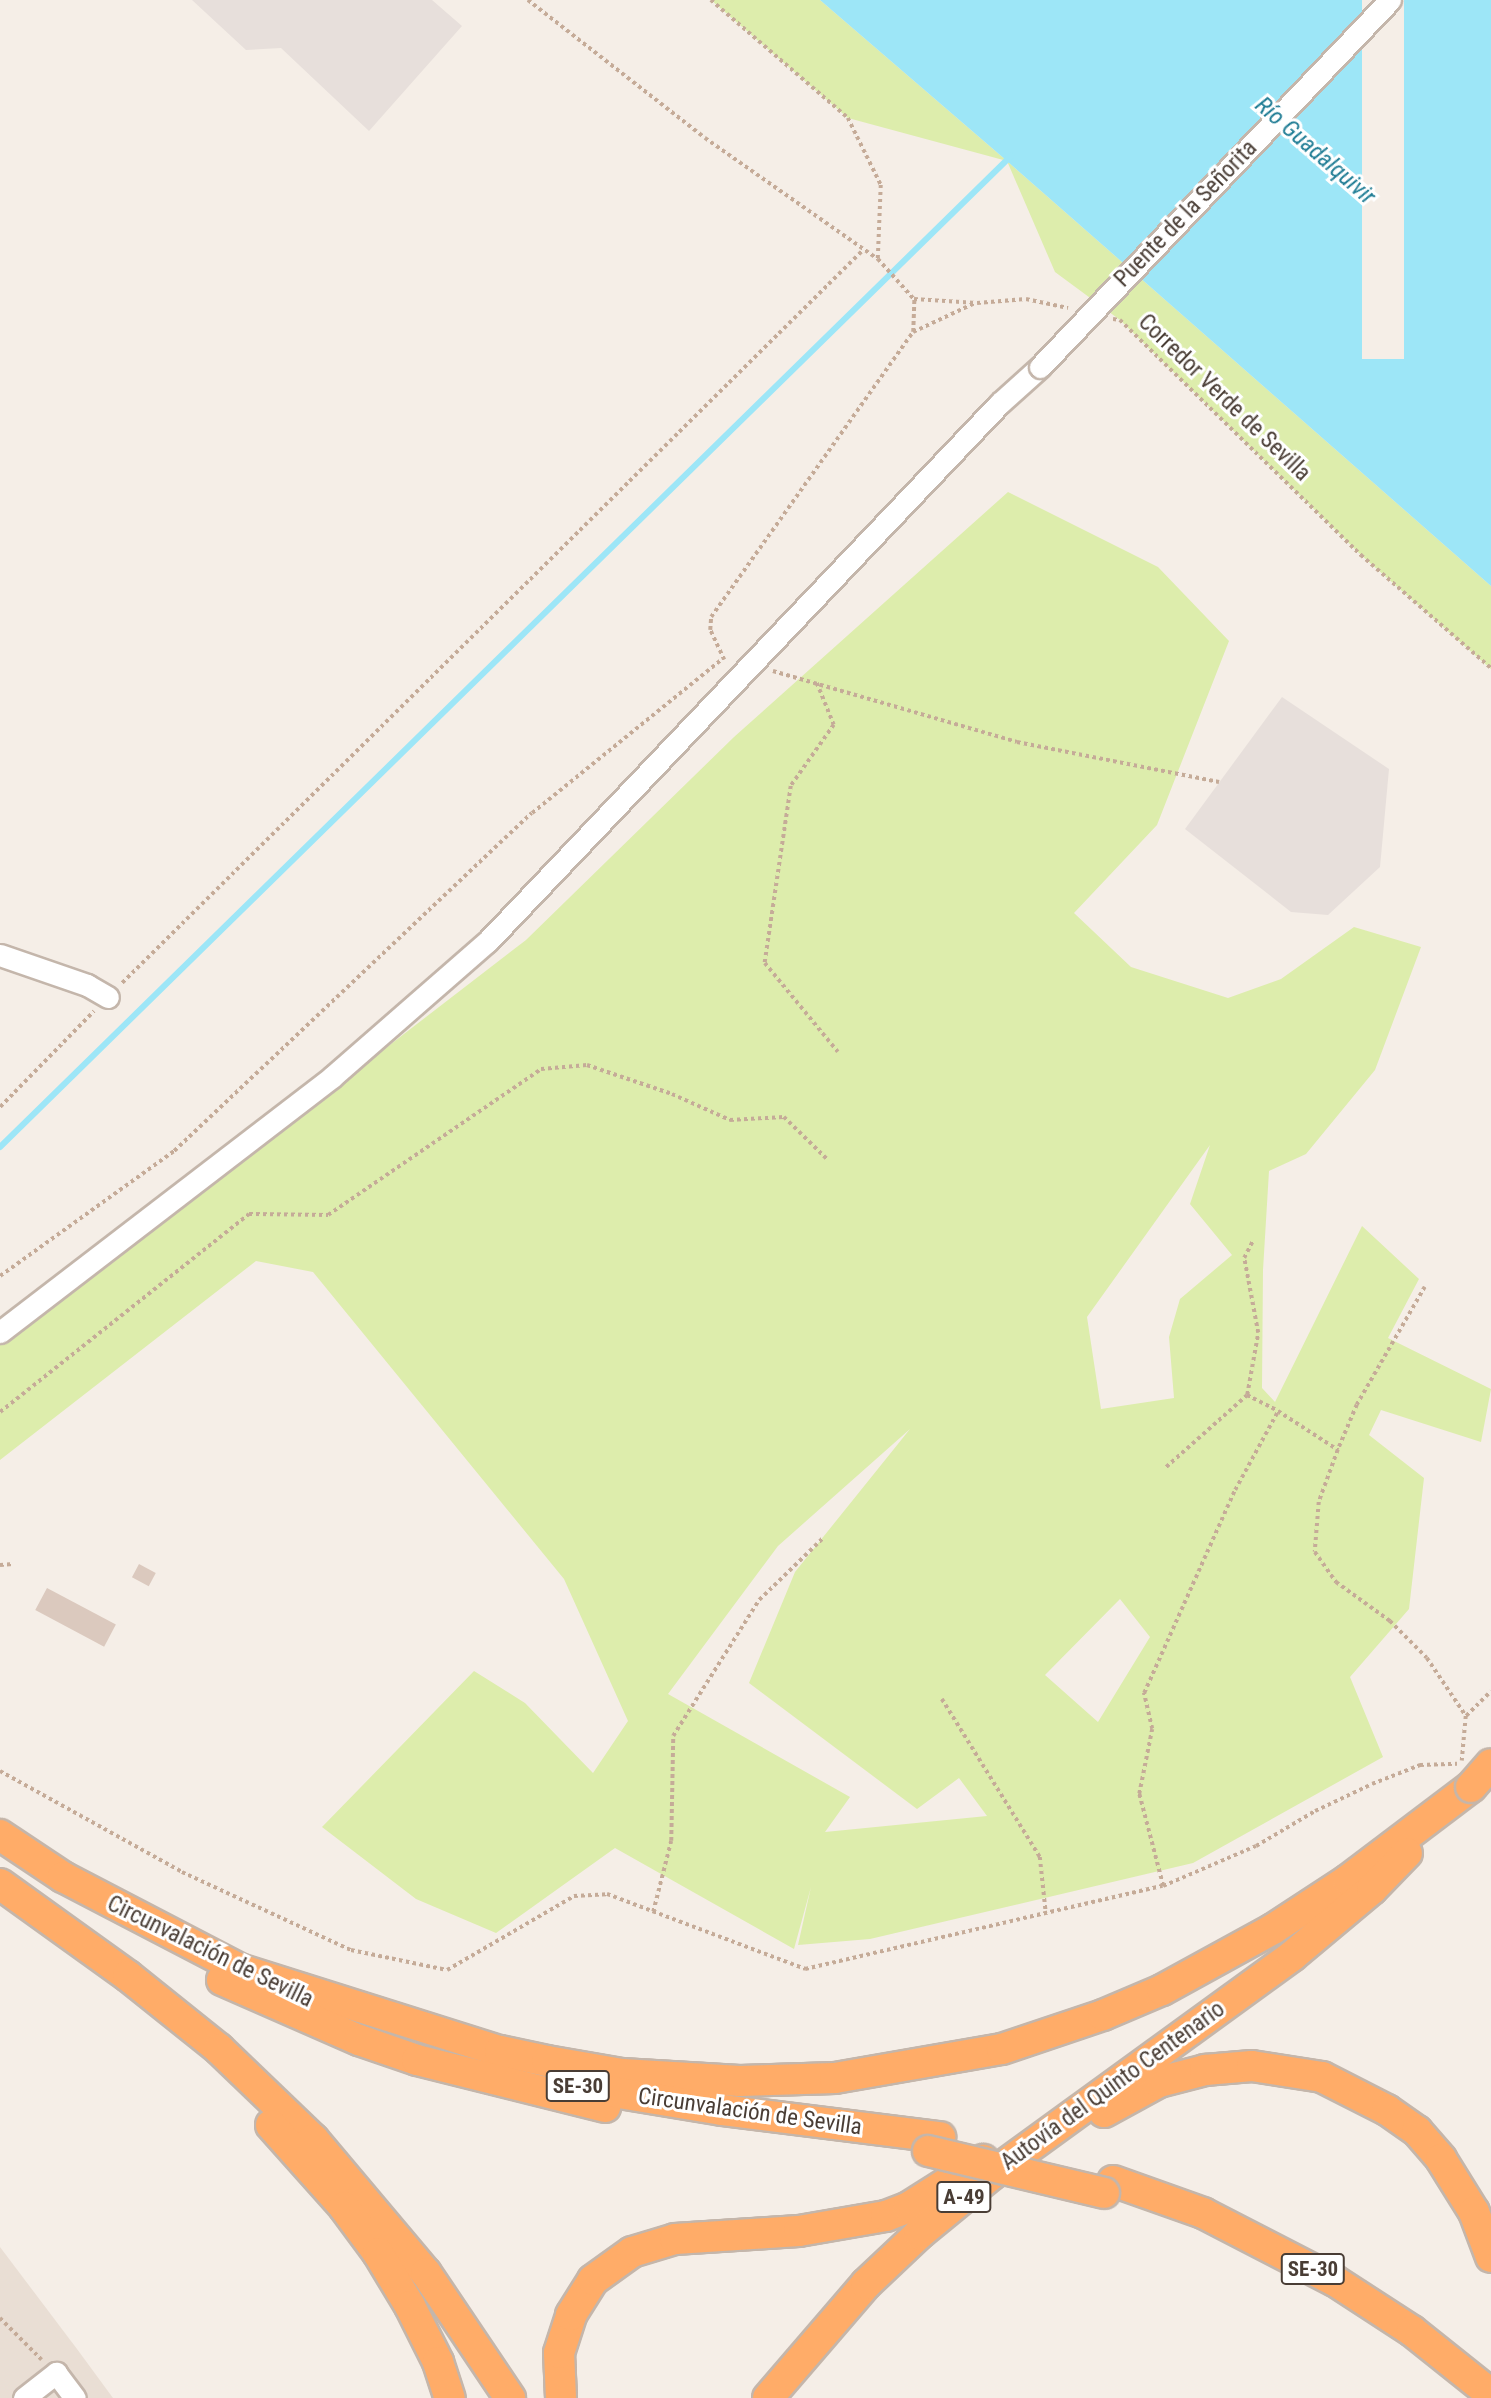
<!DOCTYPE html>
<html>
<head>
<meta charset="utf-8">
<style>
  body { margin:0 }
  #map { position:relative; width:1491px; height:2398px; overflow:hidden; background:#f5eee7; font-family:"Roboto Condensed",sans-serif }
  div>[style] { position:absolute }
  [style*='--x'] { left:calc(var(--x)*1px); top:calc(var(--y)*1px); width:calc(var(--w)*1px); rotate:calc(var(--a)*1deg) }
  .residential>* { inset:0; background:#e9ded4 }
  .industrial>* { inset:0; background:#e7dfdb }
  .green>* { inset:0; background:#ddedac }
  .water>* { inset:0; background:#9de6f7 }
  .pier>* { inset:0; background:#f5eee7; transform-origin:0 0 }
  .stream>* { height:6px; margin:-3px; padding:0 3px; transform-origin:3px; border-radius:3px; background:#9de6f7 }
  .building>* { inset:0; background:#dbc9be; transform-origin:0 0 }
  .path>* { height:3.5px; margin-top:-1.75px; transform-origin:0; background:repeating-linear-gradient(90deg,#c5ab98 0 3.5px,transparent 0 7px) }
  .roads { filter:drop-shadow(2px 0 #c4b6ab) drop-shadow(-2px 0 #c4b6ab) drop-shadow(0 2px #c4b6ab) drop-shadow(0 -2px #c4b6ab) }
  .minor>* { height:21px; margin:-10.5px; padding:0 10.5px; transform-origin:10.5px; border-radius:10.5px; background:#fff }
  .highway>* { height:30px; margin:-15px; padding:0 15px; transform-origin:15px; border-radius:15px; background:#ffac68 }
  .bridges { filter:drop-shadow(2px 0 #c4b6ab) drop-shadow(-2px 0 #c4b6ab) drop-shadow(0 2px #c4b6ab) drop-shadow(0 -2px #c4b6ab) }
  .minor-bridge>* { height:21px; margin:-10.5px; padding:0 10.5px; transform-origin:10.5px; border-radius:10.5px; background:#fff }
  .highway-bridge>* { height:30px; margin:-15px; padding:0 15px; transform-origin:15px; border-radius:15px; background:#ffac68 }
  span { translate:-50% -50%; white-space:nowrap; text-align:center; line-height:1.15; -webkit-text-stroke:6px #fff; paint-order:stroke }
  .shield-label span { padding:2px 5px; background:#fff; border:2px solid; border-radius:5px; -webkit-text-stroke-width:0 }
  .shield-label { font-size:21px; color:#493d35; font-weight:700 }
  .street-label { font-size:23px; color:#493d35 }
  .water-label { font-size:24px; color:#1e7c94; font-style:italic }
</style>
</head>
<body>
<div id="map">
  <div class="residential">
    <div style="clip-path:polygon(0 2247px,77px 2349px,113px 2398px,0 2398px)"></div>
  </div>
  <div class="industrial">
    <div style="clip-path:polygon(192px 0,432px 0,462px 26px,369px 131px,281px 48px,246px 50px)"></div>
    <div style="clip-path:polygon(1282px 697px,1389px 769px,1380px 867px,1328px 915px,1291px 912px,1185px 829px)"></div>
  </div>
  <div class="green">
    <div style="clip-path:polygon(711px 0,820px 0,1007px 161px,1491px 586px,1491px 669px,1361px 555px,1120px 320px,1055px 272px,1007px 161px,848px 118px)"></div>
    <div style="clip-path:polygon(evenodd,1008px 492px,1158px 567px,1229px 641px,1157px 825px,1074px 913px,1131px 967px,1228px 998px,1281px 979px,1354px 927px,1421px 947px,1375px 1070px,1306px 1154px,1269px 1171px,1263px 1270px,1262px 1388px,1275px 1402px,1362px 1226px,1419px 1279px,1388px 1338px,1491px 1389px,1481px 1442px,1381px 1410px,1369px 1435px,1424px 1478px,1409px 1609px,1350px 1677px,1383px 1757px,1193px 1863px,870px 1939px,798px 1945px,811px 1887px,794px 1949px,615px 1848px,496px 1933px,416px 1899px,322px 1827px,474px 1671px,525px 1703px,593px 1773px,628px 1721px,564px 1579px,313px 1272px,256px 1261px,0 1460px,0 1345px,526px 940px,734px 737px,1008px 492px,1210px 1145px,1190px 1204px,1232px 1255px,1180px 1299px,1169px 1337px,1174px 1398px,1101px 1409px,1087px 1317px,1210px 1145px,1008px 492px,910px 1429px,795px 1572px,749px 1683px,917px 1809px,959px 1778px,987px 1816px,825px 1832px,850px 1797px,668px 1694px,778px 1546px,910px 1429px,1008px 492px,1120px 1599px,1150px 1637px,1098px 1722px,1045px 1675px,1120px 1599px)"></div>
  </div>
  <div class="water">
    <div style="clip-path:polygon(820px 0,1491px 0,1491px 586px,1007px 161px)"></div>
  </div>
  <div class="pier">
    <div style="left:1362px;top:0;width:42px;height:359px"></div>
  </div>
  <div class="stream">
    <div style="--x:0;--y:1147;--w:1416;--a:-44.43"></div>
  </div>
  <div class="building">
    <div style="left:139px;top:1564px;width:19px;height:15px;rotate:28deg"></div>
    <div style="left:47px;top:1588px;width:78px;height:25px;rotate:28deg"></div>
  </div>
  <div class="path">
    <div style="--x:528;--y:0;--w:224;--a:37.9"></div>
    <div style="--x:705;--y:138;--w:211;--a:35"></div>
    <div style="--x:878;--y:259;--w:54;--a:48"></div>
    <div style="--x:914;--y:299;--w:63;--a:3.6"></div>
    <div style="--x:977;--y:303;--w:49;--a:-4.7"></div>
    <div style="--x:1026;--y:299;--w:43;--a:12.1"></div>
    <div style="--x:711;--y:0;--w:181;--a:40.7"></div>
    <div style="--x:848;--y:118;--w:75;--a:63.8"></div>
    <div style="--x:881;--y:185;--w:74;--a:92.3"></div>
    <div style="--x:1113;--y:319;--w:7;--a:8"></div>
    <div style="--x:1120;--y:320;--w:337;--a:44.3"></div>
    <div style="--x:1361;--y:555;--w:172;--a:41"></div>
    <div style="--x:913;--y:332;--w:33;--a:-88"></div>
    <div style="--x:724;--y:660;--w:33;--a:-115"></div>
    <div style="--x:710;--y:630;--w:13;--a:-86"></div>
    <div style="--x:711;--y:617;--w:349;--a:-54.7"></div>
    <div style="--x:913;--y:332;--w:68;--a:-25.1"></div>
    <div style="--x:773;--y:671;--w:254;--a:16.2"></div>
    <div style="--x:1017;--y:742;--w:206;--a:11.2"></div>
    <div style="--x:817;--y:683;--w:45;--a:68"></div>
    <div style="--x:834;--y:725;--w:75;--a:125.2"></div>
    <div style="--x:791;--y:786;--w:179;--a:98.4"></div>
    <div style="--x:765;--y:963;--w:115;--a:50.6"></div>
    <div style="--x:122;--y:983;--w:1042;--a:-44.69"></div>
    <div style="--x:0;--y:1107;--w:134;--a:-45.6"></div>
    <div style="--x:0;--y:1276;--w:214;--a:-35.7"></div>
    <div style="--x:174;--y:1151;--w:492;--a:-43.4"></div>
    <div style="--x:532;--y:813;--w:245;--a:-39"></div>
    <div style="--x:1425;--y:1287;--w:136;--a:120"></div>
    <div style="--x:1357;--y:1405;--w:49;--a:112.9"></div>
    <div style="--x:1338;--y:1450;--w:55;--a:110.1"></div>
    <div style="--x:1319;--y:1502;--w:50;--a:94.6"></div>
    <div style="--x:1315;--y:1552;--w:37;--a:55"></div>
    <div style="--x:1336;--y:1582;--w:67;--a:35.8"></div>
    <div style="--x:1390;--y:1621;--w:52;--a:45"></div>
    <div style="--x:1427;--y:1658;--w:70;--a:56.1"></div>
    <div style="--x:1466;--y:1716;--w:45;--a:95.1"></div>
    <div style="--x:1247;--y:1395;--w:63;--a:-79.9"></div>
    <div style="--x:1258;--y:1333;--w:76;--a:-100.6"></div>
    <div style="--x:1244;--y:1258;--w:20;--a:-63"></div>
    <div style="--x:0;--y:1412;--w:318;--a:-38.5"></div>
    <div style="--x:249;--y:1214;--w:79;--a:0.7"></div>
    <div style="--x:328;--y:1215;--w:258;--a:-34.4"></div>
    <div style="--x:541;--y:1069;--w:46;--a:-5"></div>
    <div style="--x:587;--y:1065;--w:90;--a:18.8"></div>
    <div style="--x:672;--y:1094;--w:64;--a:24.1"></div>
    <div style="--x:730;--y:1120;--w:54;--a:-3.2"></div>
    <div style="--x:784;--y:1117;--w:62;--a:44.3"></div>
    <div style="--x:1166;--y:1467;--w:108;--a:-41.6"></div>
    <div style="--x:1247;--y:1395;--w:35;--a:27"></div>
    <div style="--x:0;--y:1565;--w:13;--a:-4"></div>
    <div style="--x:942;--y:1699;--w:186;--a:58.2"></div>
    <div style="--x:1040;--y:1857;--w:56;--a:83.9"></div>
    <div style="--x:1466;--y:1716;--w:35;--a:-45"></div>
    <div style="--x:0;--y:1771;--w:208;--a:29"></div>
    <div style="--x:182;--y:1872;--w:186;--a:24.8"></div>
    <div style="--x:351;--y:1950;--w:98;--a:11.8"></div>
    <div style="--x:447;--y:1970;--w:147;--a:-30.2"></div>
    <div style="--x:574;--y:1896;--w:33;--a:-3"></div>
    <div style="--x:607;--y:1894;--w:212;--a:20.7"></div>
    <div style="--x:805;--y:1969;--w:367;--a:-13.1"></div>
    <div style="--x:1163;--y:1886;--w:101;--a:-23.3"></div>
    <div style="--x:1256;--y:1846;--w:69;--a:-30.7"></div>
    <div style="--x:1315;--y:1811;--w:63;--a:-25.3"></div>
    <div style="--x:1372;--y:1784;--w:52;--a:-21.6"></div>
    <div style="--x:1420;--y:1765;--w:37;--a:-2"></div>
    <div style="--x:1163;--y:1886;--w:95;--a:-104.6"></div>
    <div style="--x:1139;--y:1794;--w:66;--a:-78.7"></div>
    <div style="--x:1152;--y:1729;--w:37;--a:-103"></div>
    <div style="--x:1144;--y:1693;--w:222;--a:-65.9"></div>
    <div style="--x:1235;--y:1490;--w:90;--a:-61.4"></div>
    <div style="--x:1278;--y:1411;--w:72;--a:33"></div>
    <div style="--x:653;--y:1912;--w:73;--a:-75.8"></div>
    <div style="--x:671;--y:1841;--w:105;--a:-88.9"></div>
    <div style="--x:673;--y:1736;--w:161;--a:-57.7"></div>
    <div style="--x:759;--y:1600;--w:89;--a:-44.1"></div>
    <div style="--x:0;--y:2318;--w:59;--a:45"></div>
  </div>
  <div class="roads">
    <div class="minor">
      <div style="--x:0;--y:955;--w:92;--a:19"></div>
      <div style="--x:87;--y:985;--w:24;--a:30"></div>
      <div style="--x:0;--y:1332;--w:419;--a:-37.5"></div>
      <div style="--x:332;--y:1077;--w:206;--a:-41.1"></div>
      <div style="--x:487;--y:942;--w:744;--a:-46.42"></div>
      <div style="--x:1000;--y:403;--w:54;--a:-42"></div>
      <div style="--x:24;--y:2398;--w:41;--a:-38"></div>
      <div style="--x:56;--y:2373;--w:31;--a:53"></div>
    </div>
    <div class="highway">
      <div style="--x:0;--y:1835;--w:76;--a:33.7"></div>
      <div style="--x:63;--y:1877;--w:210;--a:27.5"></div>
      <div style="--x:0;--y:1884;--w:158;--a:35.7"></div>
      <div style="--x:128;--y:1976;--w:117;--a:38.7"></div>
      <div style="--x:219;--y:2049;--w:130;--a:43.8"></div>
      <div style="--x:313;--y:2139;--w:175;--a:49.9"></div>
      <div style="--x:426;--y:2273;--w:151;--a:56.1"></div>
      <div style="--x:233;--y:1967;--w:280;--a:17.5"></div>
      <div style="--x:500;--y:2051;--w:48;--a:12"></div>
      <div style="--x:547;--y:2061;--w:76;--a:9.8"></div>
      <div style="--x:622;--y:2074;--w:118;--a:3.4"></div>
      <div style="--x:740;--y:2081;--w:95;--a:-1.8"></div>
      <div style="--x:835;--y:2078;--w:169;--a:-9.9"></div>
      <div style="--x:1002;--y:2049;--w:107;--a:-18.6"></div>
      <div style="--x:1103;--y:2015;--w:64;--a:-23"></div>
      <div style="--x:1162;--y:1990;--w:127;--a:-28.8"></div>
      <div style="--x:1273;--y:1929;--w:90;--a:-33.2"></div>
      <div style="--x:1348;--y:1880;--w:154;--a:-37.1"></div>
      <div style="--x:222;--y:1980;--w:150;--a:23.7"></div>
      <div style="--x:359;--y:2040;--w:61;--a:19"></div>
      <div style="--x:417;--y:2060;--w:194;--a:14"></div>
      <div style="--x:583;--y:2087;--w:141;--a:9.4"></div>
      <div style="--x:722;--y:2110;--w:220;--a:7.1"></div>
      <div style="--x:1104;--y:2112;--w:63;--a:-28.6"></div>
      <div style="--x:1159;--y:2082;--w:48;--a:-14.6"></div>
      <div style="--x:1205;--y:2070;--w:47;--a:-4.9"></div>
      <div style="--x:1252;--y:2066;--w:71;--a:8.9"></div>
      <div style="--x:1322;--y:2077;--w:73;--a:26.9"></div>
      <div style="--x:1387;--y:2110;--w:37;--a:35"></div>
      <div style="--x:1417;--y:2131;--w:37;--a:49"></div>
      <div style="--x:1441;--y:2159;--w:62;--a:58.1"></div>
      <div style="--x:1474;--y:2212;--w:48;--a:69.3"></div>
      <div style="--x:271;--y:2125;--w:110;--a:48.3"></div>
      <div style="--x:344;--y:2207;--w:57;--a:53.5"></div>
      <div style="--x:378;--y:2253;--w:62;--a:58.9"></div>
      <div style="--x:410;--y:2306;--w:63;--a:63.4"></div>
      <div style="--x:438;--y:2362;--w:38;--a:72"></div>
      <div style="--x:1113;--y:2181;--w:96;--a:19.6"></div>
      <div style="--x:1203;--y:2213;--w:148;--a:27.3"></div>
      <div style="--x:1335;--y:2281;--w:92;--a:33"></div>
      <div style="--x:1412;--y:2331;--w:101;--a:38.6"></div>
      <div style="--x:561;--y:2398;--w:45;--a:-92.5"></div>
      <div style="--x:559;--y:2353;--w:40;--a:-72"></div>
      <div style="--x:571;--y:2315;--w:41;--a:-57.8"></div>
      <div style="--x:593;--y:2280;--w:48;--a:-35.7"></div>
      <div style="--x:632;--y:2252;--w:45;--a:-16.8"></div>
      <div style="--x:675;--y:2239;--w:124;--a:-3.7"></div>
      <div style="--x:799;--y:2231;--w:88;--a:-9.8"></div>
      <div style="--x:886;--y:2216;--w:25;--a:-21"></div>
      <div style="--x:909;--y:2207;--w:88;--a:-32.4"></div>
      <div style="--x:768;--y:2398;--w:150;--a:-49.3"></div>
      <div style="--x:866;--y:2284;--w:73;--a:-43.3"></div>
      <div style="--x:919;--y:2234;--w:94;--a:-39.4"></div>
      <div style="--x:992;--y:2174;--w:371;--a:-36"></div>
      <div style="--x:1292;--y:1956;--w:104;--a:-39.9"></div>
      <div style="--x:1372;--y:1889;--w:50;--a:-45.8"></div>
    </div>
  </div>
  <div class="bridges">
    <div class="minor-bridge">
      <div style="--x:1040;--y:367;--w:507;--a:-46.36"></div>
    </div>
    <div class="highway-bridge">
      <div style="--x:1471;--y:1787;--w:30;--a:-49"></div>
      <div style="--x:928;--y:2151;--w:181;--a:13.4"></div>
    </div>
  </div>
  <div class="shield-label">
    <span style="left:578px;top:2086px">SE-30</span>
    <span style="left:964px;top:2197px">A-49</span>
    <span style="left:1313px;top:2269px">SE-30</span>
  </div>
  <div class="street-label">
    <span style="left:1186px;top:214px;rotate:-46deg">Puente de la Señorita</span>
    <span style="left:1224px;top:398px;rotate:44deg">Corredor Verde de Sevilla</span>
    <span style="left:210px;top:1952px;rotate:26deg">Circunvalación de Sevilla</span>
    <span style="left:1113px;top:2086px;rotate:-36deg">Autovía del Quinto Centenario</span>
    <span style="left:750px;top:2112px;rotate:8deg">Circunvalación de Sevilla</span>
  </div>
  <div class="water-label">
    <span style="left:1315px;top:151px;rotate:41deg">Río Guadalquivir</span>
  </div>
</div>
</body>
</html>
